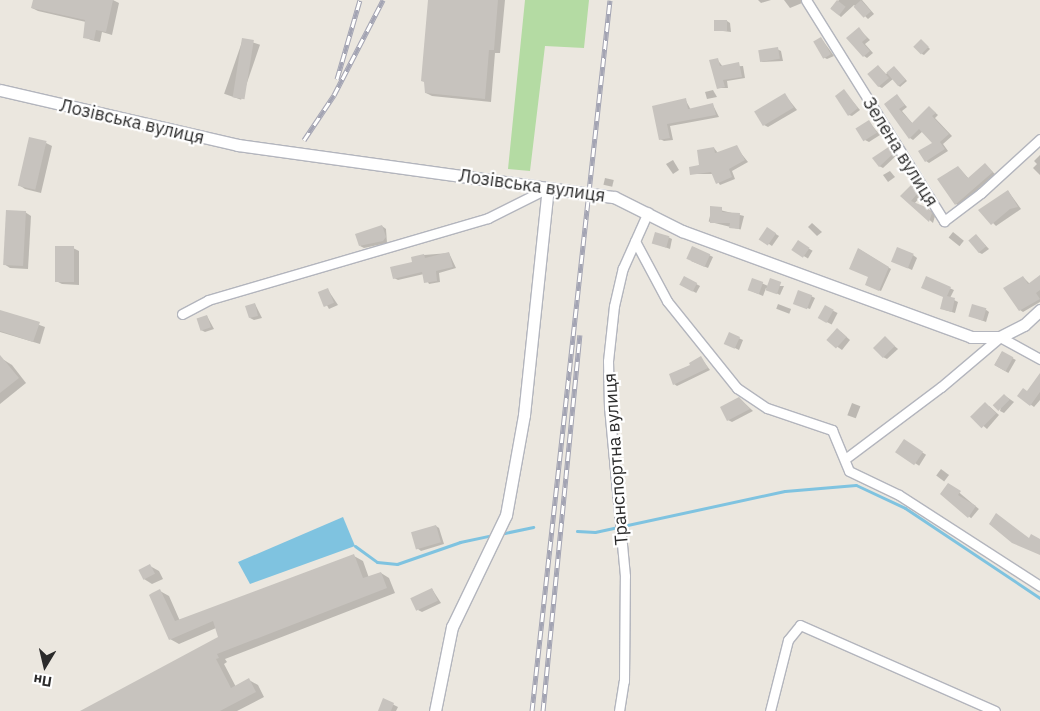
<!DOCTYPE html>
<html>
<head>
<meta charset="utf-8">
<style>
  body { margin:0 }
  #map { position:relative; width:1040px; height:711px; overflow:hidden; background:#ebe7df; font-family:"IBM Plex Sans",sans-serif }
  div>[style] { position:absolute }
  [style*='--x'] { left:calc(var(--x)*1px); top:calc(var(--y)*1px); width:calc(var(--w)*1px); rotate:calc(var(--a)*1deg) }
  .green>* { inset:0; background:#b4dba3 }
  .water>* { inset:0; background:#7fc3e0 }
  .shadow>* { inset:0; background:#0003; transform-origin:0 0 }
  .stream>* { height:3px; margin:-1.5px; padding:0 1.5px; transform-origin:1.5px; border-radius:1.5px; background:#7fc3e0 }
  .building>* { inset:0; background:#c7c3be; transform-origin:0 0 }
  .roads { filter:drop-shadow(1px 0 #b3b5bd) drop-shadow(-1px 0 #b3b5bd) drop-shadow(0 1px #b3b5bd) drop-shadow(0 -1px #b3b5bd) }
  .street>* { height:9px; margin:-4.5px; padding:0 4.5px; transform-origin:4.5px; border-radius:4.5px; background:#fff }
  .secondary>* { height:11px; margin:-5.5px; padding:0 5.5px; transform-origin:5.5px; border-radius:5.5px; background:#fff }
  .rail>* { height:5px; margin-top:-2.5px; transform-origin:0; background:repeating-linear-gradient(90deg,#fff 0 9px,#a3a4b3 0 18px); box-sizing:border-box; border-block:1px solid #a3a4b3 }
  span { translate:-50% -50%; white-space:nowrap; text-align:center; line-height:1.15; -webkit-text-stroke:4.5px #fff; paint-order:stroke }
  .street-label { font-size:18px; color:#2b2b2b }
  .north { position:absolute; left:20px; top:641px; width:50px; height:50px; -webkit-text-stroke:4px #fff; paint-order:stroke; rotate:189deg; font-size:14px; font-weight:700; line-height:20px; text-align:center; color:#2b2b2b }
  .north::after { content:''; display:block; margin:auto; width:18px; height:22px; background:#2b2b2b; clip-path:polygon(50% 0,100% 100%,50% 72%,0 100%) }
</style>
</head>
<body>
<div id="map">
  <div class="green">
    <div style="clip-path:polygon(525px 0,589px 0,584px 48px,545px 46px,530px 171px,508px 169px)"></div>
  </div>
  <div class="water">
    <div style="clip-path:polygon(343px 517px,355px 546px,250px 584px,238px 562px)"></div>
  </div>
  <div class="shadow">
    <div style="clip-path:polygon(34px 0,113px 0,119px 3px,112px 35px,102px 32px,100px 42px,91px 40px,85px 37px,86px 22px,38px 11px,32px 8px)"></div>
    <div style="clip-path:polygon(430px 0,505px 0,500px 53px,495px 53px,491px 102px,432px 96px,426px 93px)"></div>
    <div style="clip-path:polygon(758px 0,771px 0,761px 3px)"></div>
    <div style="clip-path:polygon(784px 0,802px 0,802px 3px,790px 8px)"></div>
    <div style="clip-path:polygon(839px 0,862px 0,874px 14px,868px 19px,854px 5px,841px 17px,831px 8px)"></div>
    <div style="clip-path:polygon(727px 21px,730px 23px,731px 32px,715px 30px)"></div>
    <div style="clip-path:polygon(859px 29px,870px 40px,865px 44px,873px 53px,867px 58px,864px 56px)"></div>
    <div style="clip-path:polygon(821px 38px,834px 56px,827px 59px,823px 57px)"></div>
    <div style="left:243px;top:39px;width:18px;height:58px;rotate:19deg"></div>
    <div style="clip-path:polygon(923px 42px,930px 49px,924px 55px,922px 54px)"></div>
    <div style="clip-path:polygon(777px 49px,781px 51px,783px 61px,761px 62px)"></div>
    <div style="clip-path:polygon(717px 59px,723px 67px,743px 66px,745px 78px,727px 81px,728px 88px,718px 88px)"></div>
    <div style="clip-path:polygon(878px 66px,886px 74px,894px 67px,907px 81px,900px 87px,893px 79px,882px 88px,878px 86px)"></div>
    <div style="clip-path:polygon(713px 90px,717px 97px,707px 99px,705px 92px)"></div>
    <div style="clip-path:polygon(844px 91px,860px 110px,852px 116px,849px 115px)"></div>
    <div style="clip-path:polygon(785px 95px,797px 110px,768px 127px,764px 125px)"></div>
    <div style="clip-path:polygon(897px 96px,907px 107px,902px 111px,913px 124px,930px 108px,938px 115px,935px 118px,952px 136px,943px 144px,948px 151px,929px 163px,926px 161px,934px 143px,923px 131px,913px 140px,910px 138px,886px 104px)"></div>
    <div style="clip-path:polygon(685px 99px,691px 110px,713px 105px,719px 117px,670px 126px,673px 140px,664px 141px,660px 139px,654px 107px)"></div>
    <div style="clip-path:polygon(869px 122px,880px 135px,869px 142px,865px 140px)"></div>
    <div style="clip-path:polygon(46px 143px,52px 146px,41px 193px,25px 189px,19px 185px)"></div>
    <div style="clip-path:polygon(736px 147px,748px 162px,732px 171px,735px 179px,720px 185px,713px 174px,691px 174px,714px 148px,718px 153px)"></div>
    <div style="clip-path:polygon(890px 147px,897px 155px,883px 168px,879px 166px)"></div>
    <div style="clip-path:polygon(1040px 155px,1040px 175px,1033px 168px,1037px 164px,1034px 161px)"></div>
    <div style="clip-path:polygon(673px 160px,679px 170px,673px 174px,666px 164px)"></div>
    <div style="clip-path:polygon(985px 165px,995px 174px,959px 206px,956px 204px,958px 167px,969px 179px)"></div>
    <div style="clip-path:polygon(890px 171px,895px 177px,888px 182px,883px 175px)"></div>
    <div style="left:605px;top:178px;width:9px;height:7px;rotate:13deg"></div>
    <div style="clip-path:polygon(915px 189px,922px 195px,914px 204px,932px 211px,935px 216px,933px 223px,902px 196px)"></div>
    <div style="clip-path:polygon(1008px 191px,1021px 209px,996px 226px,980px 210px)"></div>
    <div style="left:712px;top:208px;width:33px;height:14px;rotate:14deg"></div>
    <div style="clip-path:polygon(25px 212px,31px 216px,28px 269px,10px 268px,4px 264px)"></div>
    <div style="clip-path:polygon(812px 223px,822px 232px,817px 236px,808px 227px)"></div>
    <div style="clip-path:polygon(382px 226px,386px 229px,387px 243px,364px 248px,360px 246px)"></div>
    <div style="clip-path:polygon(771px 231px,779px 236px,772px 246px,760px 238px)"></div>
    <div style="left:953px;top:232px;width:14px;height:7px;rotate:39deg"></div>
    <div style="clip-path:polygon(976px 235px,989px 249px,982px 254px,978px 252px)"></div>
    <div style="clip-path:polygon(668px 237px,672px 239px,670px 249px,654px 243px)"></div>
    <div style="left:798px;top:242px;width:17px;height:9px;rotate:31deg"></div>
    <div style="clip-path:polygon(693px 247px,713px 257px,708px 268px,691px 261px)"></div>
    <div style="clip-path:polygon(73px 248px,79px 251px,79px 285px,62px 284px,56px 281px)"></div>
    <div style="clip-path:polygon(859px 249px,891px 269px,881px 291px,869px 286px,870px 276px)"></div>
    <div style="clip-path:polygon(449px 253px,456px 268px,439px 273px,440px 282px,429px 284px,424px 274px,398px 280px,394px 278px,424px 255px)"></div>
    <div style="clip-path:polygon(913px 255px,917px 258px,912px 270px,897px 263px)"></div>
    <div style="clip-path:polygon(1040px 276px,1040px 302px,1023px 312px,1020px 310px,1023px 277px,1030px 284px)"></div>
    <div style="left:685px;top:278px;width:17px;height:8px;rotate:28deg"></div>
    <div style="clip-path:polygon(926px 278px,954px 290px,950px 298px,958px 302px,955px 313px,945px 310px,945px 297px)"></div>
    <div style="clip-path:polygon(753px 279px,768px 286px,784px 286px,780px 295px,766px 288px,763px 296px,749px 290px)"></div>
    <div style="clip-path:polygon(328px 290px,338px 305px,329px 309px,320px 293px)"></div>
    <div style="clip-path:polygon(811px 296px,815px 298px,810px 309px,796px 304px)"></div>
    <div style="clip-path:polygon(255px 304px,262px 318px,254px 320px,250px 318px)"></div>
    <div style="left:778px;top:304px;width:14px;height:5px;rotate:21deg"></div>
    <div style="left:826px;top:307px;width:13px;height:13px;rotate:27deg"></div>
    <div style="clip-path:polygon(985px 309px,989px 312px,986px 322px,973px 317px)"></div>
    <div style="clip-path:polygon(0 311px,45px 327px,40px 344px,0 332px)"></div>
    <div style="clip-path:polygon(207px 316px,214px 329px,205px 332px,201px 330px)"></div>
    <div style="clip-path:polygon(841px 332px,850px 340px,842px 350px,829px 341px)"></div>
    <div style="clip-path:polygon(730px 334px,743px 340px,739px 350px,729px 345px)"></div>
    <div style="clip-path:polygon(885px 338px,898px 349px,887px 359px,883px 357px)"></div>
    <div style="left:1002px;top:352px;width:16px;height:15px;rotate:30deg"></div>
    <div style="clip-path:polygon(701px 358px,710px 370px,677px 386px,674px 384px)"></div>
    <div style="clip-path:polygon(4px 360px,12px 365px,26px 383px,0 404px,0 363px)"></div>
    <div style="clip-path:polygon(1040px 375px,1040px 400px,1034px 407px,1030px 404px,1028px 392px)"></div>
    <div style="clip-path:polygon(1004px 395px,1014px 402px,1004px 413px,1000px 411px)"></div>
    <div style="clip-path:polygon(739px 398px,753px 411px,732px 422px,728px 420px)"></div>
    <div style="left:852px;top:403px;width:9px;height:13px;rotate:21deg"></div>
    <div style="clip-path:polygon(989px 406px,999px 415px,987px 429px,973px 417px)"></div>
    <div style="left:904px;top:441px;width:26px;height:13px;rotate:32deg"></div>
    <div style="left:941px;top:469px;width:10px;height:8px;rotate:37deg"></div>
    <div style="left:949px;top:484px;width:39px;height:12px;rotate:40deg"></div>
    <div style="clip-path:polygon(436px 526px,439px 528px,444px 544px,421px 551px,417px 548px)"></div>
    <div style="clip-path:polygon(354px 556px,363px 561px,369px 578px,381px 573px,389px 578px,395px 593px,225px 659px,227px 662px,224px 664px,236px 687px,249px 680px,258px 685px,264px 697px,237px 711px,83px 711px,220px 637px,216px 628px,179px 644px,170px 639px,160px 591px,169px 596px,180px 621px)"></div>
    <div style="clip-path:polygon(150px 566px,159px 571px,163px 579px,152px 584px,144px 579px)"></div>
    <div style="clip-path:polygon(432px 589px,441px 603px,422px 612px,418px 610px)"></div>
    <div style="clip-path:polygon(384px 700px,398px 707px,396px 711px,379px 711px)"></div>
  </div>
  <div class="stream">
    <div style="--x:577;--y:531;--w:18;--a:3"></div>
    <div style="--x:595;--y:532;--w:194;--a:-12.2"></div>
    <div style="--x:785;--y:491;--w:71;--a:-4.8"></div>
    <div style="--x:856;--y:485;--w:54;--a:25.1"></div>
    <div style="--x:905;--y:508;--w:162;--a:33.7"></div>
    <div style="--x:500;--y:534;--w:34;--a:-12"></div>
    <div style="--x:355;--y:546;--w:27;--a:36"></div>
    <div style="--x:377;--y:562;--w:20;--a:6"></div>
    <div style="--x:397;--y:564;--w:67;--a:-19.2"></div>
    <div style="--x:460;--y:542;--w:33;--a:-12"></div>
  </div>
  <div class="building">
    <div style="clip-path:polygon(33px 0,113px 0,106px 32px,96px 30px,94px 40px,83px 38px,85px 20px,31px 8px)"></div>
    <div style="clip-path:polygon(428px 0,498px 0,494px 50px,489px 50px,485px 99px,425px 93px,424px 82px,421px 81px)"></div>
    <div style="left:837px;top:0;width:11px;height:11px;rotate:38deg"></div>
    <div style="left:861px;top:0;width:15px;height:10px;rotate:48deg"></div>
    <div style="left:714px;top:20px;width:13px;height:11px"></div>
    <div style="clip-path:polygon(859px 27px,867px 38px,862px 42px,870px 51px,863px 57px,846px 38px)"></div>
    <div style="left:821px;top:37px;width:20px;height:9px;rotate:60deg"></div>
    <div style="left:242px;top:38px;width:12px;height:60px;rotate:9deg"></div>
    <div style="left:921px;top:39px;width:11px;height:11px;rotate:45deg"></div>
    <div style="left:778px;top:47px;width:12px;height:20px;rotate:81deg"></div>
    <div style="clip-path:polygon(718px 58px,720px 66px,739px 62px,742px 77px,723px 80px,725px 87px,717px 89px,709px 60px)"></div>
    <div style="left:878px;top:65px;width:17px;height:14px;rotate:50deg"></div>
    <div style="left:894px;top:66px;width:18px;height:10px;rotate:49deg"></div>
    <div style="clip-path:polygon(844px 89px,858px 108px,848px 116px,835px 96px)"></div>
    <div style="left:785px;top:93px;width:17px;height:36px;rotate:59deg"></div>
    <div style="clip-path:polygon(897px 94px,905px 105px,899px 109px,912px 123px,929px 106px,936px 113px,932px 116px,949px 134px,940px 142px,945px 149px,925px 162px,918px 151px,932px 143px,919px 129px,909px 139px,884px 104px)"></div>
    <div style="clip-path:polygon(686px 98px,688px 109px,713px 103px,716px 115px,667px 124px,670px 138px,659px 140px,652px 106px)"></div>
    <div style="left:869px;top:120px;width:15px;height:16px;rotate:58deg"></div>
    <div style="left:29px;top:137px;width:18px;height:50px;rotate:13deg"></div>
    <div style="clip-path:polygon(737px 145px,745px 160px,729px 169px,732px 177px,716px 184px,711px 172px,690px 175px,689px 167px,699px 165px,697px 150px,714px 147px,715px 153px)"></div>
    <div style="clip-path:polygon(890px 146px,894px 153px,879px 167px,872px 158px)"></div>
    <div style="clip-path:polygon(985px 163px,993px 172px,955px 205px,937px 179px,958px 166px,968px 178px)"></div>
    <div style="clip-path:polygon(911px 185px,919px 192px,911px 201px,928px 208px,932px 213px,929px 222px,900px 196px)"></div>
    <div style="clip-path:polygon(1008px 190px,1018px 207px,1010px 209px,991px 225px,978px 210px)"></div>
    <div style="clip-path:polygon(710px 206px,722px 207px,722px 212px,740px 213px,739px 229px,729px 228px,730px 223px,710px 223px)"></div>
    <div style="left:6px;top:210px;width:20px;height:55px;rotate:3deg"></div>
    <div style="clip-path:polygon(382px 225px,386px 237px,383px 241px,359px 246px,355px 234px)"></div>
    <div style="left:767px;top:227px;width:11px;height:15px;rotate:34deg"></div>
    <div style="left:655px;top:232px;width:15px;height:12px;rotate:16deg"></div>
    <div style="left:976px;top:234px;width:16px;height:10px;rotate:50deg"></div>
    <div style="left:798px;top:240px;width:14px;height:12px;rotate:34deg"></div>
    <div style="left:55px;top:246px;width:19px;height:36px"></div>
    <div style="left:692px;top:246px;width:20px;height:14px;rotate:24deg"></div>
    <div style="left:897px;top:247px;width:18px;height:16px;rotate:22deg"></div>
    <div style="clip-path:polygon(858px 248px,889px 267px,879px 291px,865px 285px,868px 277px,849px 269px)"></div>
    <div style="clip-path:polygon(449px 252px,453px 267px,436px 271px,437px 281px,424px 283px,422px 272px,393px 279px,390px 267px,412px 262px,411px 257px,424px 254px,425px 258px)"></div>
    <div style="clip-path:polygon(1040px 275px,1040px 290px,1036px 293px,1040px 299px,1019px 311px,1003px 288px,1023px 276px,1028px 284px)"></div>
    <div style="left:684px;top:276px;width:15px;height:10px;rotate:28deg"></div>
    <div style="clip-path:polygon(926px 276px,951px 287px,947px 296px,955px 298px,952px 312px,940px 309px,943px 297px,921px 288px)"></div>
    <div style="left:752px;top:278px;width:12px;height:13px;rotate:20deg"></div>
    <div style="left:770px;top:278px;width:12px;height:13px;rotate:20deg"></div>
    <div style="left:328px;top:288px;width:16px;height:11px;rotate:68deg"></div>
    <div style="left:798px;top:290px;width:15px;height:15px;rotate:20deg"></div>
    <div style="clip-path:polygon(255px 303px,258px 316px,249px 318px,245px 306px)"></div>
    <div style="left:972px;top:304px;width:15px;height:13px;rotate:16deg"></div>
    <div style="left:825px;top:305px;width:10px;height:15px;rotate:29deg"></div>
    <div style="clip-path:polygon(0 310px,40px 322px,33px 342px,0 331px)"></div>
    <div style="left:207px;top:315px;width:13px;height:11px;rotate:72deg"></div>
    <div style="left:837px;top:328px;width:13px;height:16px;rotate:42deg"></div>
    <div style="left:729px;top:332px;width:12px;height:13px;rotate:24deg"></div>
    <div style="left:885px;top:336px;width:14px;height:17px;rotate:45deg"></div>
    <div style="left:1002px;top:351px;width:13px;height:16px;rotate:29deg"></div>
    <div style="clip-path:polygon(0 355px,19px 378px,0 393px)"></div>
    <div style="clip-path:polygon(701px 356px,708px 368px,673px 385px,669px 374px,690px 365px,689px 363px)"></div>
    <div style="clip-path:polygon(1040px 373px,1040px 392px,1030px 406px,1017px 396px,1023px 388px,1027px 391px)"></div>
    <div style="left:1004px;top:394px;width:8px;height:16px;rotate:45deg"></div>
    <div style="clip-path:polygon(739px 397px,750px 409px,727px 421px,720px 407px)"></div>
    <div style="left:985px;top:402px;width:16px;height:21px;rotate:45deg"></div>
    <div style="left:904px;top:439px;width:23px;height:16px;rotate:34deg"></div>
    <div style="clip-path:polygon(948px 483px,961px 491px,958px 495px,976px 506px,968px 518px,940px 494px)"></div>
    <div style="clip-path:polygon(996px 513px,1029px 538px,1031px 534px,1040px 539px,1040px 555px,1012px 543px,989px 524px)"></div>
    <div style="left:436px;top:525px;width:18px;height:26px;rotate:74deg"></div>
    <div style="clip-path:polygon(354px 554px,363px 578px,381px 572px,387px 588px,217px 654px,219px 658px,216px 659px,231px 688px,249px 678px,256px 692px,220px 711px,80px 711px,218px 637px,213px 621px,169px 640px,149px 595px,152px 593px,160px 589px,175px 621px)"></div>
    <div style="left:150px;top:564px;width:11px;height:13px;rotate:63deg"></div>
    <div style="left:432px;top:588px;width:14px;height:24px;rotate:65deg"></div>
    <div style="clip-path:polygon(383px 698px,394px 703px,391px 711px,378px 711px)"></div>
  </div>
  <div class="roads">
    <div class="street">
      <div style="--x:806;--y:0;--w:261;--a:58"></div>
      <div style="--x:944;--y:221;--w:46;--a:-37.1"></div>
      <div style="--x:981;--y:193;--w:80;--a:-42.5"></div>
      <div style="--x:635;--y:241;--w:68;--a:61.9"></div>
      <div style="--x:667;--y:301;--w:112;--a:51.2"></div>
      <div style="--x:737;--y:388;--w:36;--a:34"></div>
      <div style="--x:767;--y:408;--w:69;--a:18.7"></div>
      <div style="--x:832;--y:430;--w:44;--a:67.5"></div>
      <div style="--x:849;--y:471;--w:55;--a:25.6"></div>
      <div style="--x:899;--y:495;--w:168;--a:32.8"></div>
      <div style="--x:182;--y:314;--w:30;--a:-28"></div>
      <div style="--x:208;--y:300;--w:292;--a:-16.3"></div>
      <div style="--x:488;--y:218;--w:67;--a:-26.6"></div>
      <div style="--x:845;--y:459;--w:120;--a:-36.9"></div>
      <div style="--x:941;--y:387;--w:77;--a:-40.3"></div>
      <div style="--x:1000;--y:337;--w:46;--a:28.8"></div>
      <div style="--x:619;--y:711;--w:30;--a:-81"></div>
      <div style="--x:624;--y:681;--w:105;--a:-89.5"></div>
      <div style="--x:625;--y:576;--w:169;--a:-95.4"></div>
      <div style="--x:609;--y:408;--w:47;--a:-91.2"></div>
      <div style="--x:608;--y:361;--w:55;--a:-83.8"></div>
      <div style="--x:614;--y:306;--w:39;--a:-77"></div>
      <div style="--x:623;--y:268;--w:61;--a:-65.9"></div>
      <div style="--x:770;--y:711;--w:73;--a:-75.8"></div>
      <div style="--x:788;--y:640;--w:19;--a:-51"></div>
      <div style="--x:800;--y:625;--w:213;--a:23.8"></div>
    </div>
    <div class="secondary">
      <div style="--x:0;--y:90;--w:244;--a:13"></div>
      <div style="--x:238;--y:145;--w:380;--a:7.9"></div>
      <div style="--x:614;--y:197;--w:76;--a:26.6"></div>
      <div style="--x:682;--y:231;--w:308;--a:20.1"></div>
      <div style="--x:971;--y:337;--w:29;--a:0"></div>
      <div style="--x:1000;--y:337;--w:27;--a:-27"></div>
      <div style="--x:1024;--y:325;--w:22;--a:-43"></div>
      <div style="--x:435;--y:711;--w:86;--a:-78.6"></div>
      <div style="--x:452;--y:627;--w:124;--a:-64.3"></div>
      <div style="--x:506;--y:515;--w:102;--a:-79.8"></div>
      <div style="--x:524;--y:415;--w:228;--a:-84"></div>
    </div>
  </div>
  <div class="rail">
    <div style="--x:337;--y:79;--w:82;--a:-73.8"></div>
    <div style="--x:304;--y:140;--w:54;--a:-56.3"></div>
    <div style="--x:334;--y:95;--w:107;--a:-62.7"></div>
    <div style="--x:532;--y:711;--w:715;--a:-83.74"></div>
    <div style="--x:543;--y:711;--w:378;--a:-84.4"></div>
  </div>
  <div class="street-label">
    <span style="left:132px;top:122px;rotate:13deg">Лозівська вулиця</span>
    <span style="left:900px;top:152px;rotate:58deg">Зелена вулиця</span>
    <span style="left:532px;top:186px;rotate:8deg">Лозівська вулиця</span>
    <span style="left:616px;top:459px;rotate:-94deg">Транспортна вулиця</span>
  </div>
  <div class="north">Пн</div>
</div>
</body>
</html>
